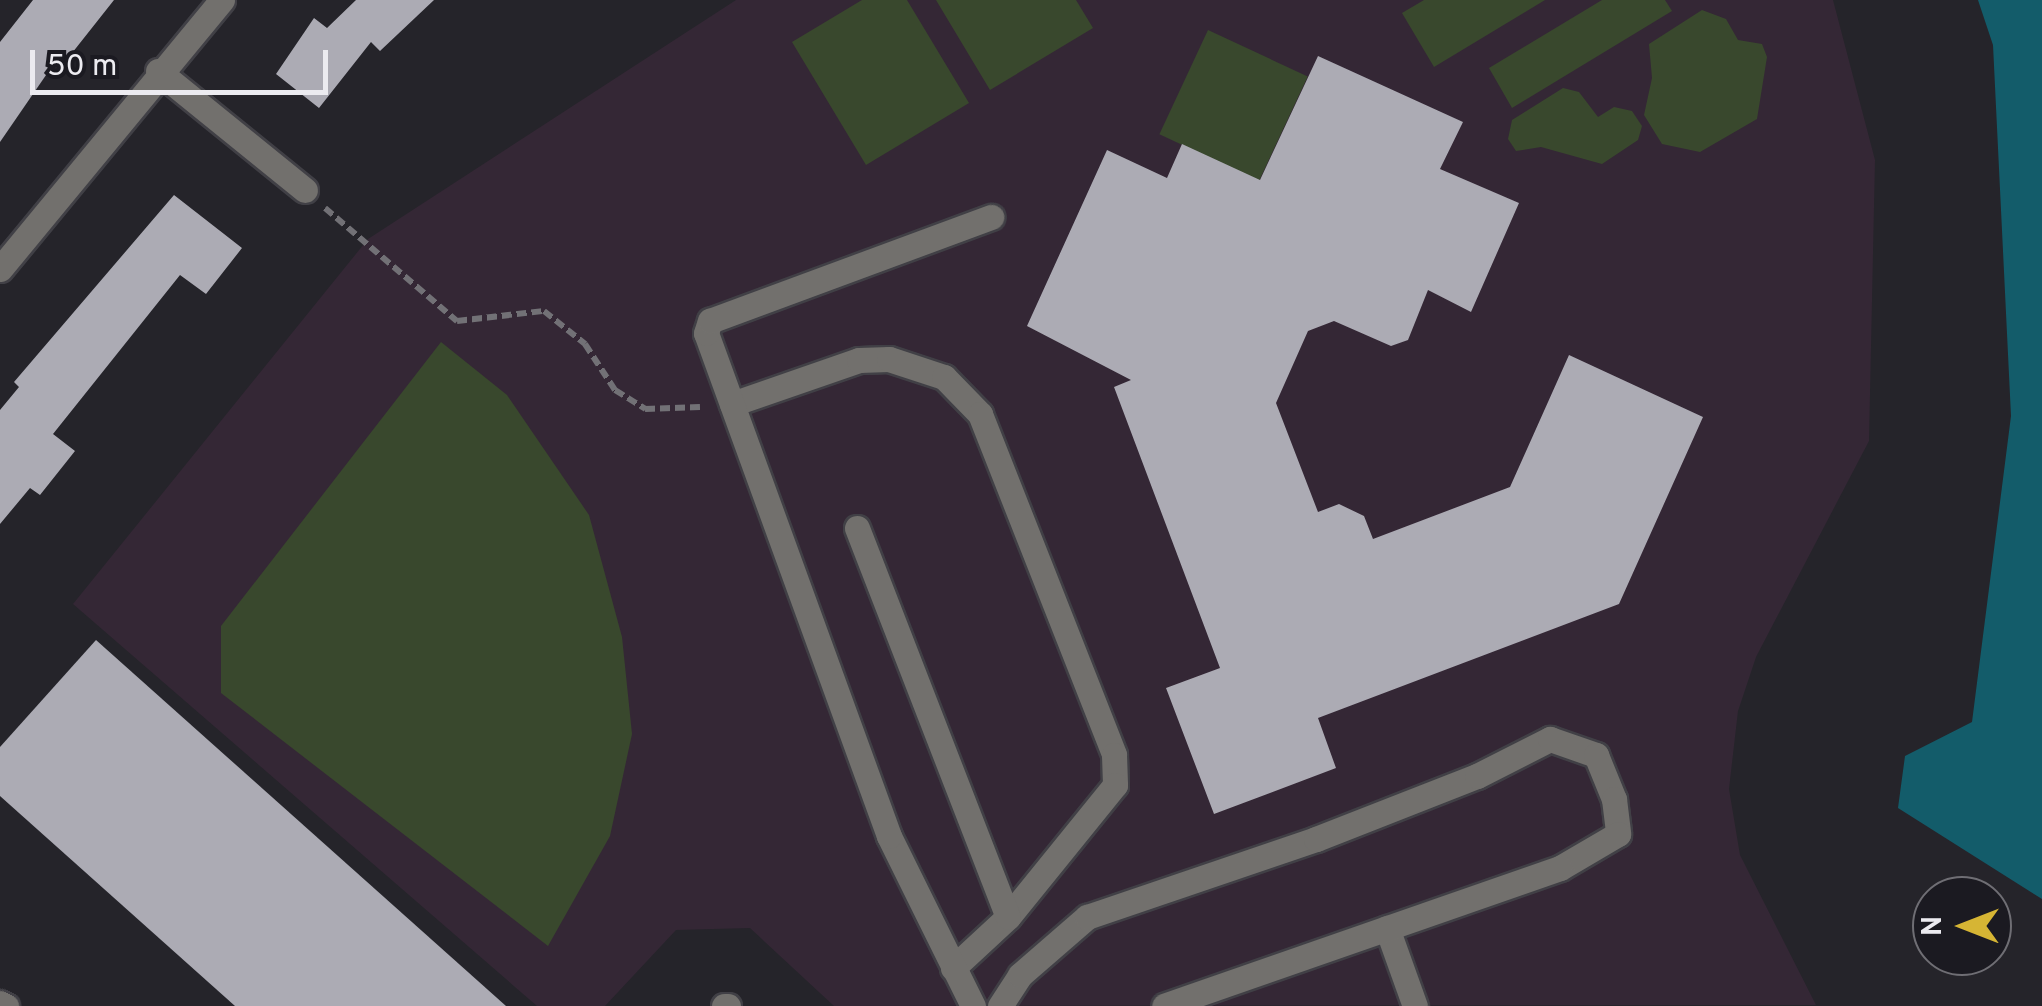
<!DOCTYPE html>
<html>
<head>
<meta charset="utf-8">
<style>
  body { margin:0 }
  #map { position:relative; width:2042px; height:1006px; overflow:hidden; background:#25242a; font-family:Overpass,sans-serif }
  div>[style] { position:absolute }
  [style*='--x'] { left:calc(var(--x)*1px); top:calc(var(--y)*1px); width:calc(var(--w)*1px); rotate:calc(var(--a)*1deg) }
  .education>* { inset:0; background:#342735 }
  .green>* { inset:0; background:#39482d; transform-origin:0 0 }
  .water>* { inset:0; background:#135c6a }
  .building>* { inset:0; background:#acabb4 }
  .path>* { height:6px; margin-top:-3px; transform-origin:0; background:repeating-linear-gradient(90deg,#727176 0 10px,transparent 0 15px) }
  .roads { filter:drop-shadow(2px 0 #414046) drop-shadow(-2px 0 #414046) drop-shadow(0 2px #414046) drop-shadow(0 -2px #414046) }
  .minor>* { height:25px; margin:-12.5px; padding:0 12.5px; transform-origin:12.5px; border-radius:12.5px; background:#72706d }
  span { translate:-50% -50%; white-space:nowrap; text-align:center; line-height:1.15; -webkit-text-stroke:10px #1b1a21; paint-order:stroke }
  .north { position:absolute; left:1912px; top:876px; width:100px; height:100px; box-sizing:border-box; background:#1b1a21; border:2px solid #6f6e74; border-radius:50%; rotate:270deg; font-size:28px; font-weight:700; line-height:40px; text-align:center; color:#ecebf0 }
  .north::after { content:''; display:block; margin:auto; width:35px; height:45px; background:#d6b534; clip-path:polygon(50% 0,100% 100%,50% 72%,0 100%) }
  .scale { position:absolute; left:30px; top:50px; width:298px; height:45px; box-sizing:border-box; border:5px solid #ecebf0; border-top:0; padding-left:12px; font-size:30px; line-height:35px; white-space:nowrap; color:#ecebf0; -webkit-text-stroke:8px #1b1a21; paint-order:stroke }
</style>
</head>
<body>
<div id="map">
  <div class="education">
    <div style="clip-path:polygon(736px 0,1833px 0,1875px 160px,1869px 441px,1756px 657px,1738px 711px,1729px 789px,1740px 855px,1816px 1005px,834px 1006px,750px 928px,676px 930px,605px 1006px,537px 1006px,73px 604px,368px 239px)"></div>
  </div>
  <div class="green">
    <div style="clip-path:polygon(862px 0,907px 0,969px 103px,866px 165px,792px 42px)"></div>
    <div style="clip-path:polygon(936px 0,1076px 0,1093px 28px,990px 90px)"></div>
    <div style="clip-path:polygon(1424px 0,1545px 0,1434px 67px,1402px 13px)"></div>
    <div style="clip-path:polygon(1602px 0,1665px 0,1672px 11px,1512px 108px,1489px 68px)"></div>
    <div style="clip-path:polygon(1702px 10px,1726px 19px,1738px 40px,1762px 44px,1767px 57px,1757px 119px,1700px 152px,1662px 144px,1644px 115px,1652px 78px,1649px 44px)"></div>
    <div style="left:1208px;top:30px;width:110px;height:115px;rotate:25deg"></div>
    <div style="clip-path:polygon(1563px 88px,1579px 92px,1598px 117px,1614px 107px,1632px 111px,1642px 126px,1638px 140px,1602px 164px,1541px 147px,1516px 151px,1508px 139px,1512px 120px)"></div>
    <div style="clip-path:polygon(441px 342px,507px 395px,589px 515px,622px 637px,632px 734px,610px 836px,548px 946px,221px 693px,221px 626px)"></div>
  </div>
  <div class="water">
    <div style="clip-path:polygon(1978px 0,2042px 0,2042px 899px,1898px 808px,1905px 756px,1972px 722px,2011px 416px,1993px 45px)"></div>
  </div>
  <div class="building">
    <div style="clip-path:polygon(33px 0,114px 0,61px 67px,55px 62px,0 142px,0 42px)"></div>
    <div style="clip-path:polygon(356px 0,434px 0,380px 51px,371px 42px,319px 108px,276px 74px,314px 18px,327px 28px)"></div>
    <div style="clip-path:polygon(1318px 56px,1463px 122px,1440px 169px,1519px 203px,1471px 312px,1428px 290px,1408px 340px,1391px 346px,1334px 321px,1308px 331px,1276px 403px,1318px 512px,1339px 504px,1364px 516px,1373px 539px,1510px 487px,1569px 355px,1703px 417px,1619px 604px,1318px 718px,1336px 768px,1214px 814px,1166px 688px,1220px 668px,1114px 387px,1131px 380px,1027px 326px,1107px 150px,1167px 178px,1182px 144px,1260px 180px)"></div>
    <div style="clip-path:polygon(174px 195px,242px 248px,206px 294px,180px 275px,53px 434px,75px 451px,40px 495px,30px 488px,0 524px,0 410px,19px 387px,14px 382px)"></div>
    <div style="clip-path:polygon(96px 640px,506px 1006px,235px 1006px,0 796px,0 747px)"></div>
  </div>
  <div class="path">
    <div style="--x:325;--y:208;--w:174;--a:40.6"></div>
    <div style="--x:457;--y:321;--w:88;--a:-6.6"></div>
    <div style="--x:544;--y:311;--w:53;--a:38.8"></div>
    <div style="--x:585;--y:344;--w:55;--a:56.9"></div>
    <div style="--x:615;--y:390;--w:36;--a:32"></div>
    <div style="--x:645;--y:409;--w:55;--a:-2.1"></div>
  </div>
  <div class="roads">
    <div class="minor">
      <div style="--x:158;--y:71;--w:189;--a:39"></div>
      <div style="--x:0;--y:269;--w:349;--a:-50.5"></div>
      <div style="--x:732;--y:404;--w:134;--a:-19.1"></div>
      <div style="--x:859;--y:360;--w:30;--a:-2"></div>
      <div style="--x:889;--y:359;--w:58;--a:18.1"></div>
      <div style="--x:944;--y:377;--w:52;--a:45.8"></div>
      <div style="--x:980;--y:414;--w:366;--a:68.5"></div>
      <div style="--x:1114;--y:755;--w:30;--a:88"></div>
      <div style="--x:1115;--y:785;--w:170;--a:129"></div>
      <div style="--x:1008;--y:917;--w:75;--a:137.2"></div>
      <div style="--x:857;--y:528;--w:417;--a:68.8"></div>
      <div style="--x:1387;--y:928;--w:83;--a:70.3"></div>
      <div style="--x:0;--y:1003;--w:7;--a:27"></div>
      <div style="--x:724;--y:1006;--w:4;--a:0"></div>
      <div style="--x:973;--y:1006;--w:190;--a:-116.3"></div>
      <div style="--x:889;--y:836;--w:535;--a:-109.99"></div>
      <div style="--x:706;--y:333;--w:13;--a:-72"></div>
      <div style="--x:710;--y:321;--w:300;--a:-20.3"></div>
      <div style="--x:1000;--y:1006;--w:37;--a:-57"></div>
      <div style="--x:1020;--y:975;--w:89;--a:-40.9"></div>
      <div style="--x:1087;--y:917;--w:242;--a:-18.8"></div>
      <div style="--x:1316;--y:839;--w:173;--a:-21.4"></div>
      <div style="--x:1477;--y:776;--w:82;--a:-26.9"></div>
      <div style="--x:1550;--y:739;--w:49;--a:19.2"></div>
      <div style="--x:1596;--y:755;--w:48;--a:67.8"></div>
      <div style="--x:1614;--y:799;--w:35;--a:83"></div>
      <div style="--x:1618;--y:834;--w:67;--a:149.6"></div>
      <div style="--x:1560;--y:868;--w:419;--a:160.8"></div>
    </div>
  </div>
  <div class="north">N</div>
  <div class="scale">50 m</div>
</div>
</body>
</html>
